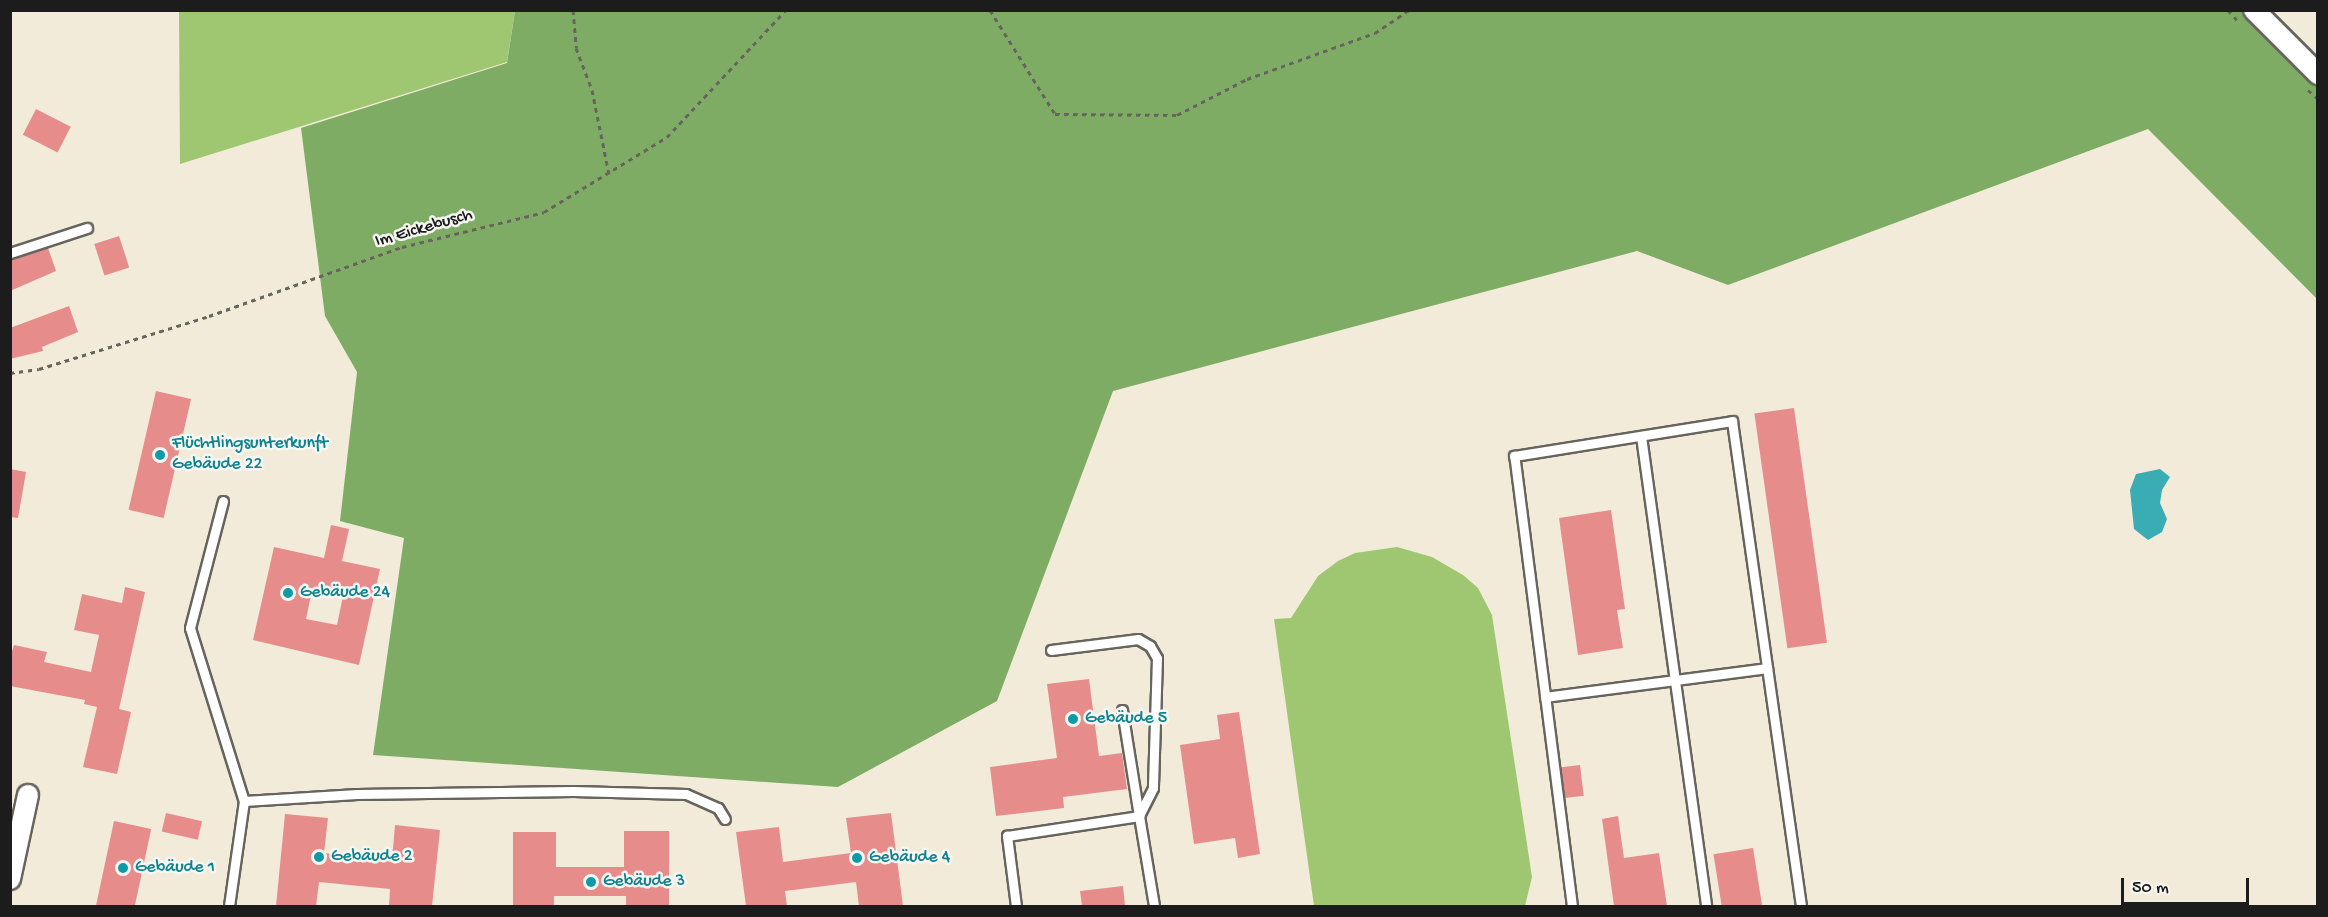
<!DOCTYPE html>
<html>
<head>
<meta charset="utf-8">
<style>
  body { margin:0 }
  #map { position:relative; width:2328px; height:917px; overflow:hidden; background:#f2ebd9; font-family:"Gochi Hand",sans-serif }
  div>[style] { position:absolute }
  [style*='--x'] { left:calc(var(--x)*1px); top:calc(var(--y)*1px); width:calc(var(--w)*1px); rotate:calc(var(--a)*1deg) }
  .green>* { inset:0; background:#9fc772 }
  .forest>* { inset:0; background:#7fac64 }
  .water>* { inset:0; background:#3aacb3 }
  .building>* { inset:0; background:#e68d8c; transform-origin:0 0 }
  .path>* { height:3px; margin-top:-1.5px; transform-origin:0; background:repeating-linear-gradient(90deg,#67645e 0 4.5px,transparent 0 9px) }
  .roads { filter:drop-shadow(2px 0 #67645e) drop-shadow(-2px 0 #67645e) drop-shadow(0 2px #67645e) drop-shadow(0 -2px #67645e) }
  .service>* { height:9px; margin:-4.5px; padding:0 4.5px; transform-origin:4.5px; border-radius:4.5px; background:#fff }
  .minor>* { height:20px; margin:-10px; padding:0 10px; transform-origin:10px; border-radius:10px; background:#fff }
  .dots>* { width:16px; height:16px; translate:-50% -50%; box-sizing:border-box; border:3px solid #f6f6f2; border-radius:50% }
  span { translate:-50% -50%; white-space:nowrap; text-align:center; line-height:1.15; -webkit-text-stroke:5px #f6f6f2; paint-order:stroke }
  .street-label { font-size:18px; color:#1c1c1c }
  .culture-label { font-size:18px; color:#0d838f }
  .left { translate:0 -50%; text-align:left }
  .frame { position:absolute; inset:0; border:12px solid #1c1c1c; pointer-events:none }
  .scale { position:absolute; left:2121px; top:878px; width:128px; height:27px; box-sizing:border-box; border:3px solid #1c1c1c; border-top:0; padding-left:8px; font-size:18px; line-height:21px; white-space:nowrap; color:#1c1c1c; -webkit-text-stroke:4px #f6f6f2; paint-order:stroke }
</style>
</head>
<body>
<div id="map">
  <div class="green">
    <div style="clip-path:polygon(179px 11px,515px 11px,507px 62px,180px 164px)"></div>
    <div style="clip-path:polygon(1397px 547px,1432px 557px,1463px 575px,1478px 588px,1492px 615px,1532px 877px,1525px 906px,1314px 906px,1274px 619px,1291px 618px,1318px 576px,1338px 561px,1355px 553px)"></div>
  </div>
  <div class="forest">
    <div style="clip-path:polygon(515px 11px,2250px 11px,2317px 83px,2317px 299px,2148px 129px,1728px 285px,1637px 251px,1113px 391px,997px 701px,838px 787px,373px 755px,404px 538px,340px 521px,357px 372px,325px 316px,301px 128px,507px 63px)"></div>
  </div>
  <div class="water">
    <div style="clip-path:polygon(2160px 469px,2170px 477px,2162px 490px,2160px 503px,2167px 519px,2162px 532px,2148px 540px,2134px 529px,2130px 490px,2136px 474px)"></div>
  </div>
  <div class="building">
    <div style="left:36px;top:109px;width:39px;height:29px;rotate:27deg"></div>
    <div style="left:119px;top:236px;width:33px;height:26px;rotate:72deg"></div>
    <div style="clip-path:polygon(48px 248px,56px 271px,10px 291px,10px 260px)"></div>
    <div style="clip-path:polygon(69px 306px,78px 332px,42px 347px,43px 351px,10px 359px,10px 328px)"></div>
    <div style="left:156px;top:391px;width:36px;height:122px;rotate:13deg"></div>
    <div style="left:1794px;top:408px;width:237px;height:40px;rotate:82deg"></div>
    <div style="clip-path:polygon(10px 469px,26px 472px,18px 518px,10px 517px)"></div>
    <div style="clip-path:polygon(1611px 510px,1625px 609px,1617px 610px,1623px 648px,1578px 655px,1559px 518px)"></div>
    <div style="clip-path:polygon(evenodd,331px 525px,349px 529px,342px 561px,380px 569px,359px 665px,253px 640px,274px 547px,324px 558px,331px 525px,312px 590px,343px 596px,337px 625px,306px 619px,312px 590px)"></div>
    <div style="clip-path:polygon(125px 587px,145px 592px,119px 709px,131px 712px,117px 774px,83px 767px,97px 707px,84px 704px,85px 700px,10px 686px,10px 658px,14px 645px,47px 652px,44px 662px,91px 672px,99px 635px,74px 630px,82px 594px,122px 603px)"></div>
    <div style="clip-path:polygon(1089px 679px,1099px 756px,1122px 753px,1127px 789px,1063px 797px,1064px 808px,996px 816px,990px 767px,1057px 758px,1047px 684px)"></div>
    <div style="clip-path:polygon(1239px 712px,1260px 854px,1238px 858px,1235px 838px,1194px 844px,1180px 745px,1220px 739px,1217px 715px)"></div>
    <div style="left:1580px;top:765px;width:31px;height:19px;rotate:83deg"></div>
    <div style="left:166px;top:813px;width:37px;height:19px;rotate:13deg"></div>
    <div style="clip-path:polygon(891px 813px,903px 906px,859px 906px,856px 882px,785px 891px,787px 906px,746px 906px,736px 832px,779px 827px,783px 862px,851px 853px,846px 818px)"></div>
    <div style="clip-path:polygon(285px 814px,328px 818px,324px 853px,392px 860px,395px 825px,440px 830px,432px 906px,389px 906px,390px 889px,319px 882px,316px 906px,276px 906px)"></div>
    <div style="clip-path:polygon(1618px 816px,1624px 858px,1659px 853px,1667px 906px,1614px 906px,1602px 819px)"></div>
    <div style="left:114px;top:821px;width:38px;height:87px;rotate:12deg"></div>
    <div style="clip-path:polygon(624px 831px,669px 831px,669px 906px,626px 906px,626px 896px,554px 896px,554px 906px,513px 906px,513px 832px,556px 832px,556px 867px,624px 867px)"></div>
    <div style="left:1753px;top:848px;width:59px;height:40px;rotate:81deg"></div>
    <div style="clip-path:polygon(1123px 886px,1125px 906px,1082px 906px,1080px 891px)"></div>
  </div>
  <div class="path">
    <div style="--x:573;--y:10;--w:38;--a:85"></div>
    <div style="--x:576;--y:48;--w:45;--a:69.1"></div>
    <div style="--x:592;--y:90;--w:86;--a:78.6"></div>
    <div style="--x:990;--y:10;--w:123;--a:58"></div>
    <div style="--x:1055;--y:114;--w:122;--a:0.5"></div>
    <div style="--x:1177;--y:115;--w:79;--a:-27.2"></div>
    <div style="--x:1247;--y:79;--w:136;--a:-19.8"></div>
    <div style="--x:1375;--y:33;--w:41;--a:-34.1"></div>
    <div style="--x:2228;--y:10;--w:13;--a:48"></div>
    <div style="--x:2308;--y:90;--w:13;--a:42"></div>
    <div style="--x:10;--y:373;--w:29;--a:-8"></div>
    <div style="--x:39;--y:369;--w:178;--a:-17.3"></div>
    <div style="--x:209;--y:316;--w:205;--a:-19.7"></div>
    <div style="--x:402;--y:247;--w:146;--a:-13.8"></div>
    <div style="--x:544;--y:212;--w:144;--a:-31.4"></div>
    <div style="--x:667;--y:137;--w:174;--a:-46.9"></div>
  </div>
  <div class="roads">
    <div class="service">
      <div style="--x:10;--y:253;--w:81;--a:-18"></div>
      <div style="--x:1641;--y:436;--w:474;--a:82.1"></div>
      <div style="--x:223;--y:501;--w:131;--a:104.6"></div>
      <div style="--x:190;--y:628;--w:181;--a:72.7"></div>
      <div style="--x:1051;--y:650;--w:88;--a:-7.2"></div>
      <div style="--x:1138;--y:639;--w:14;--a:30"></div>
      <div style="--x:1150;--y:646;--w:14;--a:60"></div>
      <div style="--x:1157;--y:658;--w:130;--a:91.8"></div>
      <div style="--x:1153;--y:788;--w:31;--a:117"></div>
      <div style="--x:1545;--y:697;--w:224;--a:-7.4"></div>
      <div style="--x:1122;--y:710;--w:107;--a:80.9"></div>
      <div style="--x:229;--y:906;--w:106;--a:-81.9"></div>
      <div style="--x:244;--y:801;--w:113;--a:-3.5"></div>
      <div style="--x:357;--y:794;--w:216;--a:-0.8"></div>
      <div style="--x:573;--y:791;--w:113;--a:1.5"></div>
      <div style="--x:686;--y:794;--w:35;--a:24"></div>
      <div style="--x:718;--y:808;--w:13;--a:58"></div>
      <div style="--x:1016;--y:906;--w:71;--a:-97.3"></div>
      <div style="--x:1007;--y:836;--w:134;--a:-8.6"></div>
      <div style="--x:1139;--y:816;--w:91;--a:80.5"></div>
      <div style="--x:1572;--y:906;--w:454;--a:-97.3"></div>
      <div style="--x:1514;--y:456;--w:221;--a:-9.1"></div>
      <div style="--x:1732;--y:421;--w:490;--a:81.9"></div>
    </div>
    <div class="minor">
      <div style="--x:2254;--y:10;--w:91;--a:45"></div>
      <div style="--x:10;--y:879;--w:86;--a:-77.9"></div>
    </div>
  </div>
  <div class="dots">
    <div style="left:160px;top:455px;background:#0f9aa8"></div>
    <div style="left:288px;top:593px;background:#0f9aa8"></div>
    <div style="left:1073px;top:719px;background:#0f9aa8"></div>
    <div style="left:319px;top:857px;background:#0f9aa8"></div>
    <div style="left:857px;top:858px;background:#0f9aa8"></div>
    <div style="left:123px;top:868px;background:#0f9aa8"></div>
    <div style="left:591px;top:882px;background:#0f9aa8"></div>
  </div>
  <div class="street-label">
    <span style="left:424px;top:229px;rotate:-16deg">Im Eickebusch</span>
  </div>
  <div class="culture-label">
    <span class="left" style="left:172px;top:455px">Flüchtlingsunterkunft<br>Gebäude 22</span>
    <span class="left" style="left:300px;top:593px">Gebäude 24</span>
    <span class="left" style="left:1085px;top:719px">Gebäude 5</span>
    <span class="left" style="left:331px;top:857px">Gebäude 2</span>
    <span class="left" style="left:869px;top:858px">Gebäude 4</span>
    <span class="left" style="left:135px;top:868px">Gebäude 1</span>
    <span class="left" style="left:603px;top:882px">Gebäude 3</span>
  </div>
  <div class="frame"></div>
  <div class="scale">50 m</div>
</div>
</body>
</html>
